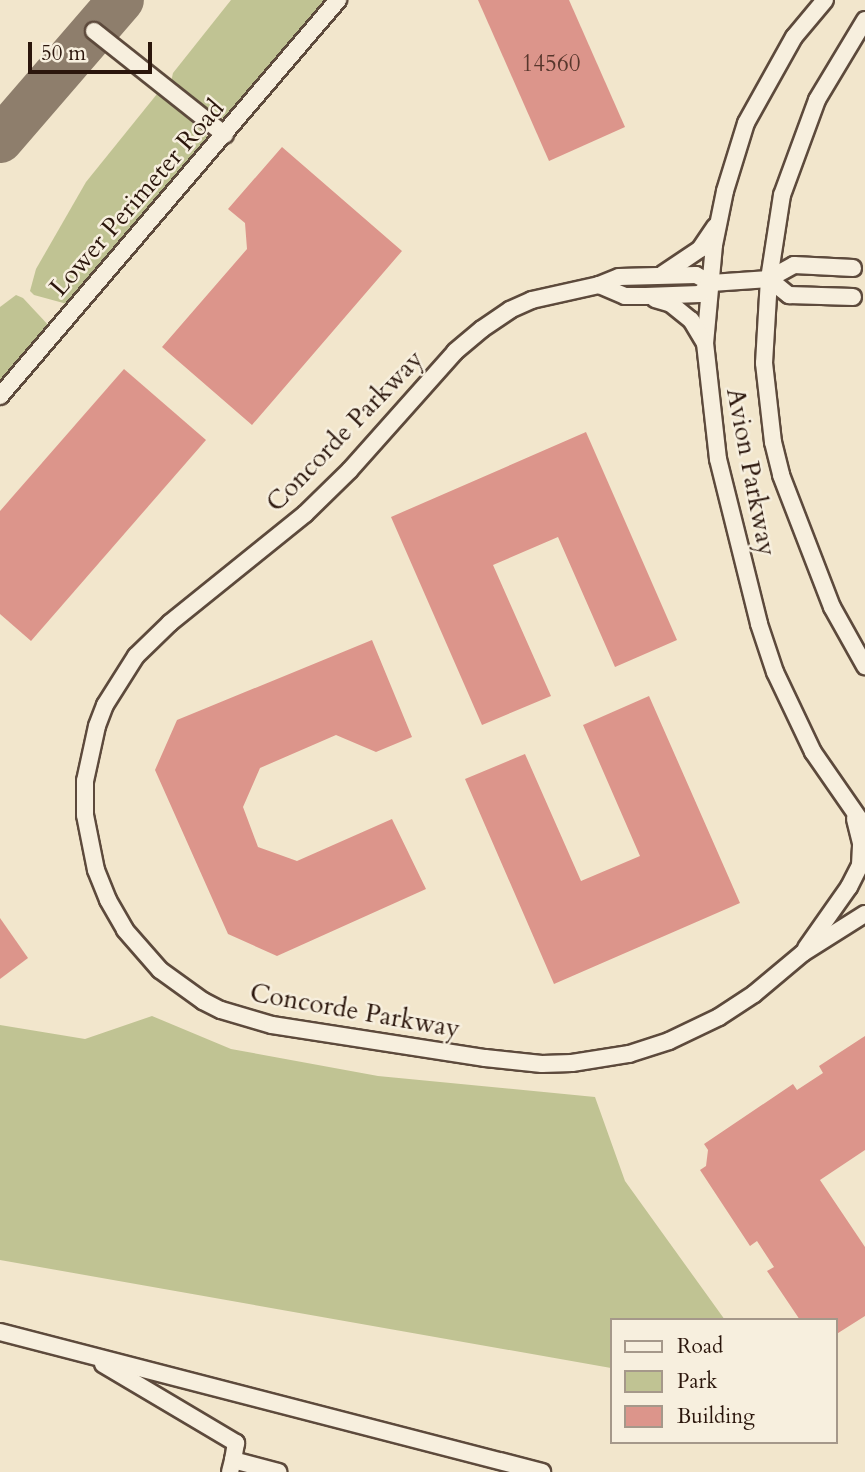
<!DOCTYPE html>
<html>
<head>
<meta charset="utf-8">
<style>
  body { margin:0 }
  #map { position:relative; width:865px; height:1472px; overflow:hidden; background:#f2e6cc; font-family:Cardo,serif }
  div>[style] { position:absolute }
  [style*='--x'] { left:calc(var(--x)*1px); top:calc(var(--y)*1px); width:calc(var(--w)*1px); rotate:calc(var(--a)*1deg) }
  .green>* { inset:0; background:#c0c393 }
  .taxiway>* { height:46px; margin:-23px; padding:0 23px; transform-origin:23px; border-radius:23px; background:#8e7e6c }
  .building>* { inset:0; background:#dc958b }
  .roads { filter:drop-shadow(2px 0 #5d4a3c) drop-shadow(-2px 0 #5d4a3c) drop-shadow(0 2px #5d4a3c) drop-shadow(0 -2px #5d4a3c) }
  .minor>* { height:16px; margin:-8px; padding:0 8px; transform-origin:8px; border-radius:8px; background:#f7efde }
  span { translate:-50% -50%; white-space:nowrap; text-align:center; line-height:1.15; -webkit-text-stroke:5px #f7efde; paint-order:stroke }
  .number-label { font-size:23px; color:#57362c }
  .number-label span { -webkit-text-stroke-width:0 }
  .street-label { font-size:26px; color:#2b160c }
  .legend { position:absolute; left:610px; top:1318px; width:228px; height:126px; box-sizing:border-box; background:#f7efde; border:2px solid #a5988a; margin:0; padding:9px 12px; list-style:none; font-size:21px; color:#2b160c }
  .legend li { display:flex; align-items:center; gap:14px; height:35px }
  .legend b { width:35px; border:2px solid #a5988a }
  .scale { position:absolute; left:28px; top:42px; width:124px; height:32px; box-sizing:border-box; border:4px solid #2b160c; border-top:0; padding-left:9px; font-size:21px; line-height:24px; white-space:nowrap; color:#2b160c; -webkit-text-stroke:5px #f7efde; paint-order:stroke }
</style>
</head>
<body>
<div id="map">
  <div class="green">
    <div style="clip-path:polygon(231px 0,329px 0,231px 117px,220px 119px,205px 113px,171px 82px,173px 73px)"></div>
    <div style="clip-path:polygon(157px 94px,165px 97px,207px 136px,209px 146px,74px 300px,67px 304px,34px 295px,30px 291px,36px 269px,86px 182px)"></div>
    <div style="clip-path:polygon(16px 295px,23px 298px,51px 328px,0 387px,0 307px)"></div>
    <div style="clip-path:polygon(152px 1016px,231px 1049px,378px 1076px,595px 1097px,625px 1181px,725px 1320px,611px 1320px,611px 1368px,0 1260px,0 1025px,85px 1039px)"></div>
  </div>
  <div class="taxiway">
    <div style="--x:0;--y:140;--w:185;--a:-49.2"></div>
  </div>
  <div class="building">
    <div style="clip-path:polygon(478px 0,569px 0,625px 127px,549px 161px)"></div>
    <div style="clip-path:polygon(282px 147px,402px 251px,252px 425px,162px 347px,247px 249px,245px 223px,228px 209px)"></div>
    <div style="clip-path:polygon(124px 369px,206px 440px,31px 641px,0 614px,0 511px)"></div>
    <div style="clip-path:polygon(586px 432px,677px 640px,615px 667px,558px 537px,493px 565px,551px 696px,482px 725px,391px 517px)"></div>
    <div style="clip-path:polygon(372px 640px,412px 737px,376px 752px,336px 735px,260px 768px,243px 807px,258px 847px,297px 861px,392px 819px,426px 889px,277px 956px,228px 934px,155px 770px,177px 720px)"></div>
    <div style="clip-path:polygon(649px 696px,740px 903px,554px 984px,465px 779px,525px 754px,581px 881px,640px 856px,583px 725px)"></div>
    <div style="clip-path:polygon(0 918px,28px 958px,0 979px)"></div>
    <div style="clip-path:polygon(865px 1036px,865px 1150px,820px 1180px,865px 1247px,865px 1316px,835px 1335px,835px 1320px,800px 1320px,767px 1271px,774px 1267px,757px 1241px,750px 1246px,700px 1170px,706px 1166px,708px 1150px,704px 1144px,793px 1084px,797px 1090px,823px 1073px,819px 1066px)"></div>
  </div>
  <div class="roads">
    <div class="minor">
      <div style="--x:825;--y:0;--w:48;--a:130"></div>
      <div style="--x:794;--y:37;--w:98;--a:119.2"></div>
      <div style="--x:746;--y:123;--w:71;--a:107.2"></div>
      <div style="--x:725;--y:191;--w:55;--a:101.5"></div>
      <div style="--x:714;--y:245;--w:98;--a:95.2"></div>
      <div style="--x:705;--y:343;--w:117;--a:83.6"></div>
      <div style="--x:718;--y:459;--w:170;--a:76"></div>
      <div style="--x:759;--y:624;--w:51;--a:71.6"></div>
      <div style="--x:775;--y:672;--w:89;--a:64.6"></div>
      <div style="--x:813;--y:752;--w:91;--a:55.3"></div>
      <div style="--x:865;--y:20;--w:93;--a:121"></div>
      <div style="--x:817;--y:100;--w:101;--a:110.2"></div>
      <div style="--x:782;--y:195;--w:85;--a:98.8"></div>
      <div style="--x:769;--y:279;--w:84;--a:93.4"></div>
      <div style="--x:764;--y:363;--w:80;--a:83.5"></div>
      <div style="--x:773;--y:442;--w:34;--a:76"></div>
      <div style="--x:781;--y:475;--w:142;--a:68.9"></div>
      <div style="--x:832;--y:607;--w:68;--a:60.8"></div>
      <div style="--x:94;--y:31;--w:167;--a:38.4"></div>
      <div style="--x:853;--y:268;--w:59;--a:-177.1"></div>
      <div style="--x:794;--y:265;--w:29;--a:151"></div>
      <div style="--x:769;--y:279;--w:58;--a:176.1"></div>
      <div style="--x:711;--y:283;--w:17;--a:-152"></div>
      <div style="--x:696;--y:275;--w:77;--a:178.5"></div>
      <div style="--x:619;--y:277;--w:22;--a:158"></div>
      <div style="--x:599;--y:285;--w:69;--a:167.4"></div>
      <div style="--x:532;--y:300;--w:24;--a:156"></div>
      <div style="--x:510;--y:310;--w:34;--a:146"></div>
      <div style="--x:482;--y:329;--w:35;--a:140"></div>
      <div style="--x:455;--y:352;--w:158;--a:131.7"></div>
      <div style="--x:350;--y:470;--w:63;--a:135.6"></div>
      <div style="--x:305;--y:514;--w:174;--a:141.1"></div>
      <div style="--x:170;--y:623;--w:47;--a:135.9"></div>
      <div style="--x:136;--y:656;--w:58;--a:122.3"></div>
      <div style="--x:105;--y:705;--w:22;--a:111"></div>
      <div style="--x:97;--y:726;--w:56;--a:102.3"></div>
      <div style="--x:85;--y:781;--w:34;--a:90"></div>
      <div style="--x:85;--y:815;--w:56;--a:78.7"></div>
      <div style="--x:96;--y:870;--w:32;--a:68"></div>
      <div style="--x:108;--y:900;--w:34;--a:60"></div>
      <div style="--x:125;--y:930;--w:53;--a:48.8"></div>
      <div style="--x:160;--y:970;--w:53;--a:35.8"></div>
      <div style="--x:203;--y:1001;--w:20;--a:27"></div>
      <div style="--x:221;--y:1010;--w:53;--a:16.4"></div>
      <div style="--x:272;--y:1025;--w:216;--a:8.8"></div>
      <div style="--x:485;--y:1058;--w:57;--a:6"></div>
      <div style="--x:542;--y:1064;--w:30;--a:-2"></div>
      <div style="--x:572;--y:1063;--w:58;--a:-9"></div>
      <div style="--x:629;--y:1054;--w:42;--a:-18"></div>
      <div style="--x:669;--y:1041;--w:55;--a:-25.6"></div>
      <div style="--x:719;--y:1017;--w:42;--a:-33.3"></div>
      <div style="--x:754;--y:994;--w:64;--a:-39.9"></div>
      <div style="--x:803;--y:953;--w:73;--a:-32.2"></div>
      <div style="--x:663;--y:274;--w:45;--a:-34"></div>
      <div style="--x:700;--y:249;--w:27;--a:-56"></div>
      <div style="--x:769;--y:279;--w:26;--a:39"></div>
      <div style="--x:789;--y:295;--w:64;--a:1.8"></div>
      <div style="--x:599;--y:285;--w:28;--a:23"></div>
      <div style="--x:625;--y:296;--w:21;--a:0"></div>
      <div style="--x:646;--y:296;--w:54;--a:-2.1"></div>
      <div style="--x:700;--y:294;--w:16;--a:-45"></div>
      <div style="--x:655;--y:299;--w:17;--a:17"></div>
      <div style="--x:671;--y:304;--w:26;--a:39"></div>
      <div style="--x:691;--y:320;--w:27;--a:59"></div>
      <div style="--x:0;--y:396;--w:521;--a:-49.52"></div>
      <div style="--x:806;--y:948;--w:75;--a:-54.8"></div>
      <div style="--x:849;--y:887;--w:25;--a:-63"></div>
      <div style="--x:860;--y:865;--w:22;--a:-87"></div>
      <div style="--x:861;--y:843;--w:25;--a:-104"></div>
      <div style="--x:0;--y:1332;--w:560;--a:14.48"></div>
      <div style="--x:103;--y:1364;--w:155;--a:30.7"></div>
      <div style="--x:236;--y:1443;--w:17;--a:100"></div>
      <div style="--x:230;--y:1472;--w:12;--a:-76"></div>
      <div style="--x:233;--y:1460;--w:47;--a:14.9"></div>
    </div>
  </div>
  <div class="number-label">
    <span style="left:551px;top:64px">14560</span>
  </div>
  <div class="street-label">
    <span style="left:137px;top:198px;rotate:-49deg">Lower Perimeter Road</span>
    <span style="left:345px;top:431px;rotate:-46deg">Concorde Parkway</span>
    <span style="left:751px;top:472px;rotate:79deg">Avion Parkway</span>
    <span style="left:355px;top:1011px;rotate:10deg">Concorde Parkway</span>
  </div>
  <ul class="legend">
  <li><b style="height:9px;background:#f7efde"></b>Road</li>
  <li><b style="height:19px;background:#c0c393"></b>Park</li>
  <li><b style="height:19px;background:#dc958b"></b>Building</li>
  </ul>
  <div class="scale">50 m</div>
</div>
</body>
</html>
